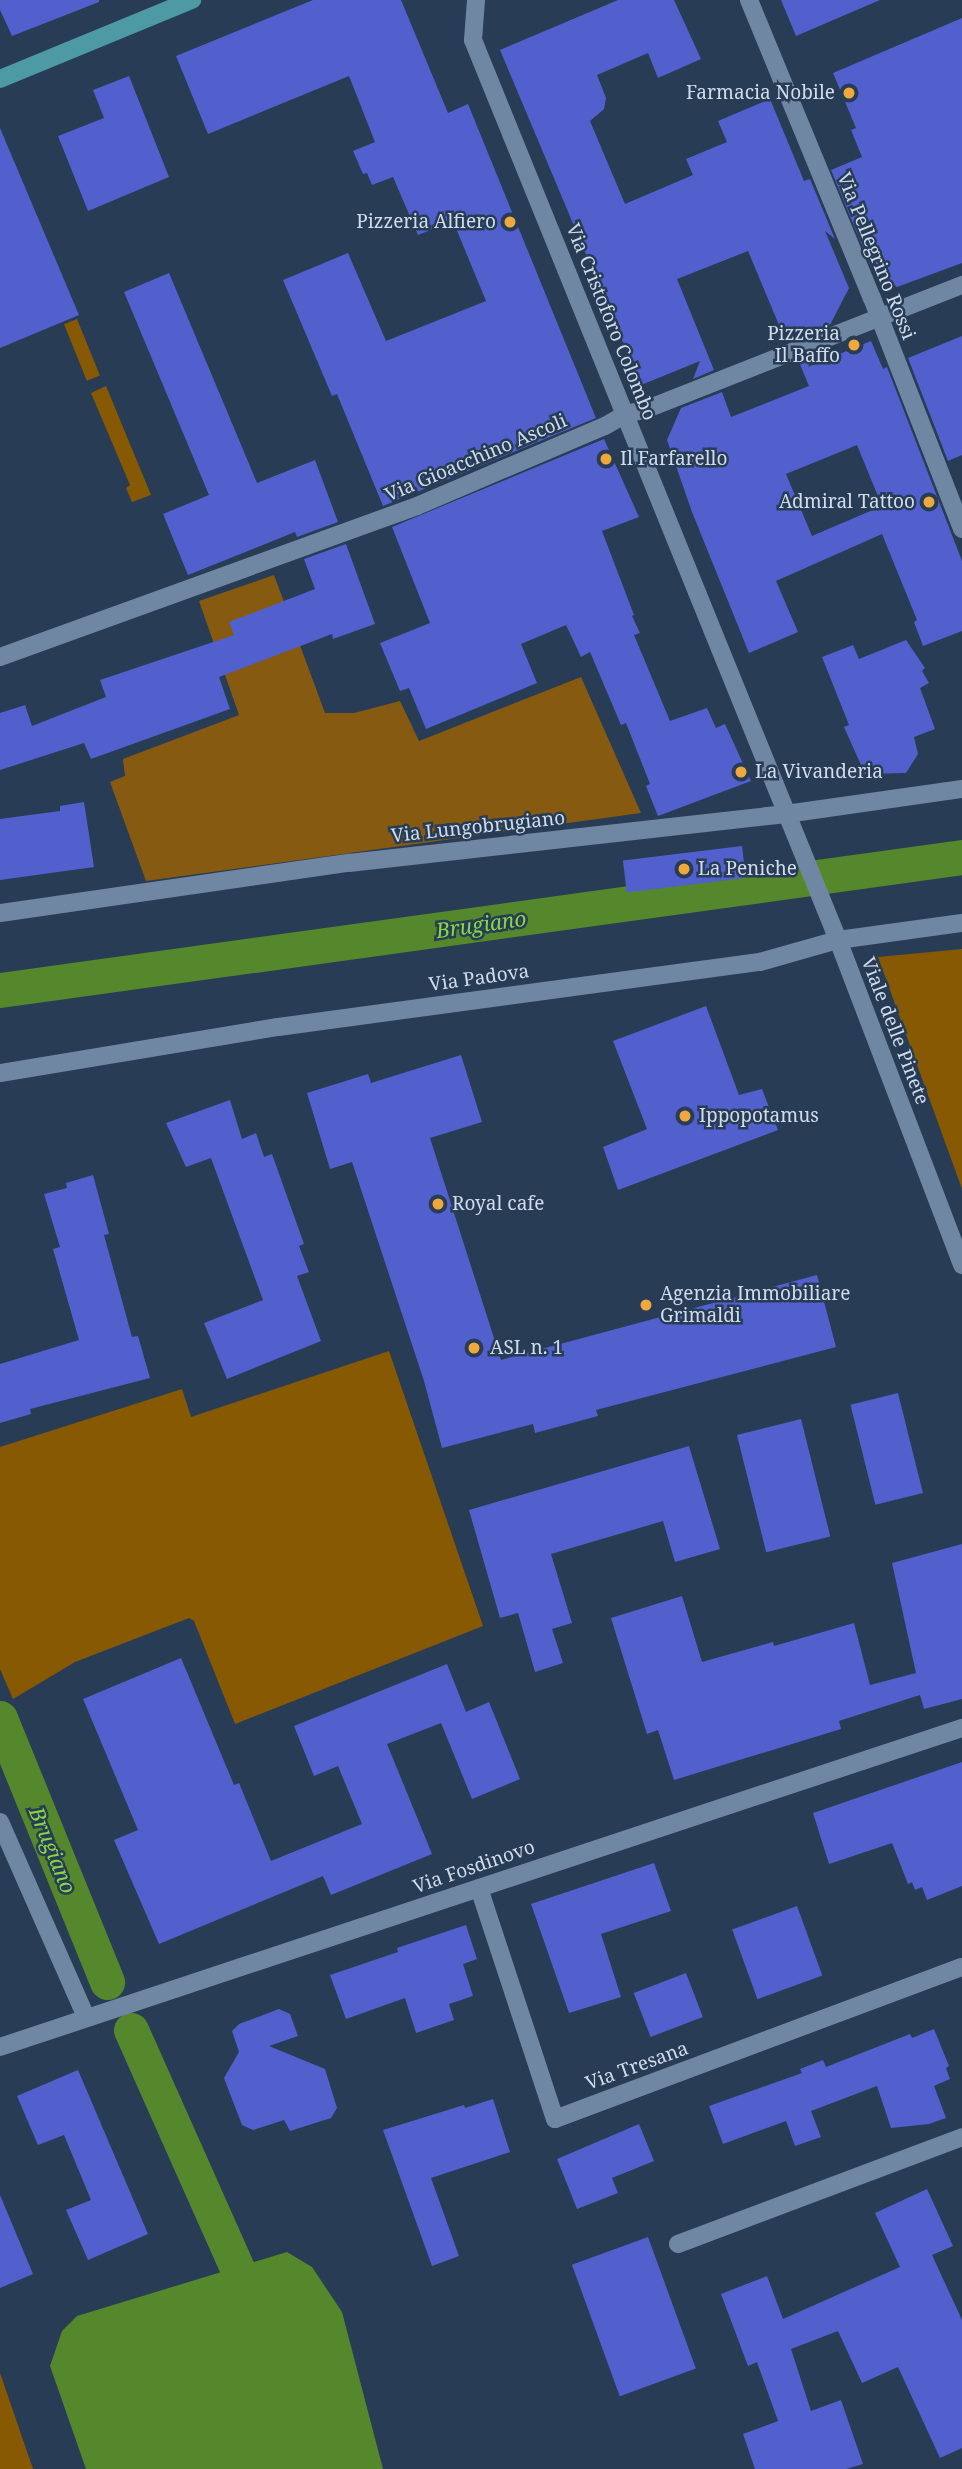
<!DOCTYPE html>
<html>
<head>
<meta charset="utf-8">
<style>
  body { margin:0 }
  #map { position:relative; width:962px; height:2469px; overflow:hidden; background:#283c55; font-family:"Noto Serif",serif }
  div>[style] { position:absolute }
  [style*='--x'] { left:calc(var(--x)*1px); top:calc(var(--y)*1px); width:calc(var(--w)*1px); rotate:calc(var(--a)*1deg) }
  .green>* { inset:0; background:#875903; transform-origin:0 0 }
  .forest>* { inset:0; background:#865a11 }
  .water>* { inset:0; background:#55872c }
  .canal>* { height:35px; margin:-17.5px; padding:0 17.5px; transform-origin:17.5px; border-radius:17.5px; background:#55872c }
  .building>* { inset:0; background:#5160cd; transform-origin:0 0 }
  .minor>* { height:18px; margin:-9px; padding:0 9px; transform-origin:9px; border-radius:9px; background:#7087a3 }
  .major>* { height:18px; margin:-9px; padding:0 9px; transform-origin:9px; border-radius:9px; background:#4d9aa4 }
  .dots>* { width:19px; height:19px; translate:-50% -50%; box-sizing:border-box; border:4px solid #283c55; border-radius:50% }
  span { translate:-50% -50%; white-space:nowrap; text-align:center; line-height:1.15; -webkit-text-stroke:5px #283c55; paint-order:stroke }
  .poi-label { font-size:19px; color:#cfdcec }
  .right { translate:-100% -50%; text-align:right }
  .left { translate:0 -50%; text-align:left }
  .street-label { font-size:19px; color:#cfdcec }
  .water-label { font-size:21px; color:#87d841; font-style:italic }
</style>
</head>
<body>
<div id="map">
  <div class="green">
    <div style="left:77px;top:319px;width:61px;height:14px;rotate:68deg"></div>
    <div style="clip-path:polygon(106px 386px,151px 495px,132px 502px,126px 488px,130px 485px,91px 393px)"></div>
    <div style="clip-path:polygon(962px 949px,962px 1189px,878px 957px)"></div>
    <div style="clip-path:polygon(389px 1351px,483px 1626px,235px 1724px,194px 1621px,189px 1618px,75px 1662px,13px 1699px,0 1669px,0 1447px,182px 1389px,191px 1417px)"></div>
    <div style="clip-path:polygon(0 2373px,33px 2469px,0 2469px)"></div>
  </div>
  <div class="forest">
    <div style="clip-path:polygon(274px 575px,325px 713px,354px 713px,400px 701px,419px 741px,581px 677px,641px 813px,146px 881px,110px 782px,125px 776px,123px 759px,239px 715px,199px 601px)"></div>
  </div>
  <div class="water">
    <div style="clip-path:polygon(287px 2252px,312px 2267px,342px 2312px,383px 2469px,86px 2469px,50px 2366px,62px 2331px,77px 2316px)"></div>
  </div>
  <div class="canal">
    <div style="--x:0;--y:990;--w:971;--a:-7.87"></div>
    <div style="--x:0;--y:1718;--w:285;--a:67.9"></div>
    <div style="--x:131;--y:2030;--w:261;--a:66"></div>
  </div>
  <div class="building">
    <div style="clip-path:polygon(0 0,99px 0,99px 2px,12px 36px,0 10px)"></div>
    <div style="clip-path:polygon(313px 0,401px 0,448px 113px,468px 104px,596px 418px,383px 506px,337px 394px,332px 396px,283px 280px,348px 253px,386px 341px,486px 301px,453px 221px,418px 235px,393px 177px,372px 185px,367px 173px,363px 174px,353px 151px,375px 142px,349px 76px,208px 134px,176px 56px)"></div>
    <div style="clip-path:polygon(618px 0,674px 0,701px 59px,658px 78px,648px 53px,597px 75px,606px 98px,604px 109px,590px 121px,625px 204px,693px 175px,686px 159px,727px 142px,718px 121px,770px 99px,804px 181px,810px 179px,835px 239px,825px 231px,849px 288px,830px 325px,790px 341px,783px 325px,779px 325px,748px 251px,677px 279px,714px 370px,693px 379px,700px 361px,641px 385px,500px 50px)"></div>
    <div style="clip-path:polygon(781px 0,880px 0,796px 36px)"></div>
    <div style="clip-path:polygon(962px 18px,962px 263px,897px 287px,871px 267px,831px 170px,862px 157px,851px 130px,856px 128px,833px 73px)"></div>
    <div style="clip-path:polygon(129px 76px,169px 177px,88px 211px,58px 136px,104px 118px,93px 90px)"></div>
    <div style="clip-path:polygon(0 128px,79px 315px,0 348px)"></div>
    <div style="clip-path:polygon(169px 273px,257px 483px,315px 460px,338px 522px,297px 537px,295px 532px,188px 575px,163px 514px,209px 495px,124px 292px)"></div>
    <div style="clip-path:polygon(962px 336px,962px 455px,948px 461px,908px 358px)"></div>
    <div style="clip-path:polygon(evenodd,871px 341px,883px 369px,887px 367px,962px 561px,962px 631px,923px 646px,914px 622px,917px 620px,882px 534px,776px 581px,798px 632px,749px 653px,692px 512px,667px 440px,681px 408px,722px 392px,731px 417px,809px 386px,799px 362px,815px 355px,808px 367px,871px 341px,857px 445px,882px 506px,812px 536px,786px 474px,857px 445px)"></div>
    <div style="clip-path:polygon(604px 439px,639px 517px,602px 531px,634px 615px,632px 616px,640px 633px,634px 635px,670px 721px,707px 708px,716px 728px,725px 724px,751px 781px,658px 816px,646px 786px,650px 784px,626px 723px,621px 725px,590px 652px,581px 657px,566px 625px,521px 644px,537px 683px,426px 729px,409px 688px,400px 691px,380px 643px,430px 623px,392px 527px)"></div>
    <div style="clip-path:polygon(346px 544px,375px 624px,333px 639px,332px 634px,219px 677px,230px 709px,91px 759px,84px 743px,0 770px,0 713px,25px 705px,32px 726px,106px 697px,100px 680px,234px 635px,229px 622px,315px 589px,304px 559px)"></div>
    <div style="clip-path:polygon(906px 640px,925px 668px,922px 671px,929px 683px,920px 688px,935px 729px,914px 737px,918px 754px,906px 773px,865px 774px,844px 727px,849px 725px,822px 657px,853px 645px,859px 659px)"></div>
    <div style="clip-path:polygon(84px 802px,94px 867px,0 880px,0 819px,60px 811px,60px 806px)"></div>
    <div style="left:742px;top:846px;width:32px;height:120px;rotate:83deg"></div>
    <div style="clip-path:polygon(706px 1006px,739px 1095px,762px 1089px,778px 1130px,618px 1190px,603px 1147px,647px 1129px,613px 1041px)"></div>
    <div style="clip-path:polygon(461px 1055px,482px 1122px,430px 1138px,501px 1360px,817px 1275px,836px 1347px,596px 1410px,598px 1416px,535px 1433px,533px 1424px,442px 1448px,424px 1381px,352px 1162px,330px 1169px,307px 1093px,368px 1074px,371px 1083px)"></div>
    <div style="clip-path:polygon(230px 1100px,242px 1139px,256px 1133px,264px 1157px,272px 1154px,304px 1244px,299px 1246px,309px 1272px,297px 1276px,321px 1341px,227px 1379px,204px 1323px,263px 1300px,211px 1158px,186px 1167px,166px 1123px)"></div>
    <div style="clip-path:polygon(93px 1175px,109px 1234px,104px 1235px,132px 1337px,138px 1336px,150px 1378px,30px 1409px,31px 1414px,0 1423px,0 1364px,79px 1340px,53px 1249px,60px 1247px,44px 1194px,67px 1188px,66px 1183px)"></div>
    <div style="left:898px;top:1393px;width:103px;height:49px;rotate:76deg"></div>
    <div style="left:801px;top:1419px;width:121px;height:66px;rotate:76deg"></div>
    <div style="clip-path:polygon(689px 1446px,720px 1549px,675px 1562px,663px 1521px,551px 1554px,572px 1623px,552px 1629px,563px 1663px,535px 1672px,518px 1613px,500px 1618px,469px 1510px)"></div>
    <div style="clip-path:polygon(962px 1544px,962px 1699px,924px 1709px,920px 1695px,839px 1721px,841px 1729px,674px 1780px,658px 1730px,647px 1734px,611px 1618px,682px 1596px,702px 1662px,773px 1642px,774px 1646px,854px 1623px,870px 1685px,916px 1673px,892px 1563px)"></div>
    <div style="clip-path:polygon(181px 1658px,234px 1785px,239px 1783px,271px 1861px,362px 1824px,338px 1766px,314px 1776px,294px 1726px,447px 1664px,466px 1712px,489px 1702px,520px 1779px,472px 1799px,441px 1723px,387px 1744px,432px 1854px,331px 1895px,323px 1876px,159px 1944px,114px 1840px,138px 1830px,83px 1699px)"></div>
    <div style="clip-path:polygon(962px 1762px,962px 1886px,927px 1900px,922px 1887px,915px 1890px,912px 1882px,908px 1884px,892px 1843px,829px 1864px,813px 1813px)"></div>
    <div style="clip-path:polygon(654px 1863px,671px 1911px,601px 1934px,621px 1997px,569px 2013px,531px 1904px)"></div>
    <div style="left:797px;top:1906px;width:74px;height:69px;rotate:70deg"></div>
    <div style="clip-path:polygon(466px 1925px,477px 1959px,463px 1964px,473px 1996px,449px 2004px,454px 2020px,416px 2033px,405px 1998px,346px 2019px,330px 1975px,398px 1952px,397px 1948px)"></div>
    <div style="left:686px;top:1973px;width:47px;height:56px;rotate:69deg"></div>
    <div style="clip-path:polygon(279px 2009px,290px 2014px,298px 2036px,269px 2046px,325px 2069px,337px 2108px,331px 2118px,290px 2131px,284px 2120px,253px 2130px,242px 2125px,224px 2078px,239px 2052px,232px 2031px,239px 2024px)"></div>
    <div style="clip-path:polygon(934px 2029px,949px 2066px,946px 2068px,950px 2079px,934px 2086px,946px 2118px,929px 2124px,891px 2128px,877px 2086px,811px 2111px,821px 2137px,795px 2146px,786px 2121px,723px 2144px,709px 2106px,802px 2073px,800px 2069px,823px 2060px,826px 2067px,910px 2034px,912px 2038px)"></div>
    <div style="clip-path:polygon(78px 2070px,148px 2234px,88px 2260px,66px 2210px,91px 2200px,64px 2135px,38px 2145px,17px 2096px)"></div>
    <div style="clip-path:polygon(493px 2099px,510px 2152px,431px 2178px,459px 2256px,432px 2266px,383px 2130px,464px 2105px,465px 2108px)"></div>
    <div style="clip-path:polygon(639px 2124px,654px 2161px,612px 2178px,618px 2193px,577px 2209px,557px 2159px)"></div>
    <div style="clip-path:polygon(927px 2189px,953px 2246px,932px 2255px,962px 2320px,962px 2448px,940px 2458px,898px 2367px,862px 2383px,838px 2331px,791px 2349px,811px 2411px,841px 2400px,863px 2464px,846px 2469px,755px 2469px,743px 2434px,778px 2421px,757px 2362px,748px 2366px,721px 2294px,767px 2276px,783px 2319px,900px 2267px,875px 2213px)"></div>
    <div style="clip-path:polygon(0 2195px,33px 2274px,0 2288px)"></div>
    <div style="left:648px;top:2237px;width:140px;height:81px;rotate:70deg"></div>
  </div>
  <div class="minor">
    <div style="--x:476;--y:0;--w:40;--a:94.3"></div>
    <div style="--x:473;--y:40;--w:971;--a:67.92"></div>
    <div style="--x:838;--y:940;--w:348;--a:69.1"></div>
    <div style="--x:749;--y:0;--w:322;--a:67.6"></div>
    <div style="--x:872;--y:298;--w:248;--a:68.7"></div>
    <div style="--x:0;--y:657;--w:443;--a:-19.9"></div>
    <div style="--x:417;--y:506;--w:204;--a:-23.1"></div>
    <div style="--x:605;--y:426;--w:24;--a:-30"></div>
    <div style="--x:626;--y:414;--w:22;--a:-13"></div>
    <div style="--x:647;--y:409;--w:339;--a:-21.5"></div>
    <div style="--x:0;--y:913;--w:353;--a:-8.2"></div>
    <div style="--x:349;--y:863;--w:440;--a:-6.4"></div>
    <div style="--x:786;--y:814;--w:178;--a:-8.1"></div>
    <div style="--x:0;--y:1073;--w:282;--a:-9.4"></div>
    <div style="--x:278;--y:1027;--w:486;--a:-7.7"></div>
    <div style="--x:760;--y:962;--w:81;--a:-15.8"></div>
    <div style="--x:838;--y:940;--w:125;--a:-7.8"></div>
    <div style="--x:0;--y:1822;--w:213;--a:66.2"></div>
    <div style="--x:479;--y:1888;--w:243;--a:71.8"></div>
    <div style="--x:555;--y:2119;--w:434;--a:-20.5"></div>
    <div style="--x:0;--y:2047;--w:1014;--a:-18.35"></div>
    <div style="--x:678;--y:2244;--w:303;--a:-20.6"></div>
  </div>
  <div class="major">
    <div style="--x:0;--y:79;--w:208;--a:-22.4"></div>
  </div>
  <div class="dots">
    <div style="left:849px;top:93px;background:#eea83c"></div>
    <div style="left:510px;top:222px;background:#eea83c"></div>
    <div style="left:854px;top:345px;background:#eea83c"></div>
    <div style="left:606px;top:459px;background:#eea83c"></div>
    <div style="left:929px;top:502px;background:#eea83c"></div>
    <div style="left:741px;top:772px;background:#eea83c"></div>
    <div style="left:684px;top:869px;background:#eea83c"></div>
    <div style="left:685px;top:1116px;background:#eea83c"></div>
    <div style="left:438px;top:1204px;background:#eea83c"></div>
    <div style="left:646px;top:1305px;background:#eea83c"></div>
    <div style="left:474px;top:1348px;background:#eea83c"></div>
  </div>
  <div class="poi-label">
    <span class="right" style="left:835px;top:93px">Farmacia Nobile</span>
    <span class="right" style="left:496px;top:222px">Pizzeria Alfiero</span>
    <span class="right" style="left:840px;top:345px">Pizzeria<br>Il Baffo</span>
    <span class="left" style="left:620px;top:459px">Il Farfarello</span>
    <span class="right" style="left:915px;top:502px">Admiral Tattoo</span>
    <span class="left" style="left:755px;top:772px">La Vivanderia</span>
    <span class="left" style="left:698px;top:869px">La Peniche</span>
    <span class="left" style="left:699px;top:1116px">Ippopotamus</span>
    <span class="left" style="left:452px;top:1204px">Royal cafe</span>
    <span class="left" style="left:660px;top:1305px">Agenzia Immobiliare<br>Grimaldi</span>
    <span class="left" style="left:490px;top:1348px">ASL n. 1</span>
  </div>
  <div class="street-label">
    <span style="left:876px;top:256px;rotate:68deg">Via Pellegrino Rossi</span>
    <span style="left:611px;top:322px;rotate:68deg">Via Cristoforo Colombo</span>
    <span style="left:476px;top:458px;rotate:-23deg">Via Gioacchino Ascoli</span>
    <span style="left:478px;top:827px;rotate:-6deg">Via Lungobrugiano</span>
    <span style="left:479px;top:978px;rotate:-8deg">Via Padova</span>
    <span style="left:895px;top:1031px;rotate:69deg">Viale delle Pinete</span>
    <span style="left:474px;top:1867px;rotate:-19deg">Via Fosdinovo</span>
    <span style="left:637px;top:2066px;rotate:-20deg">Via Tresana</span>
  </div>
  <div class="water-label">
    <span style="left:481px;top:924px;rotate:-8deg">Brugiano</span>
    <span style="left:53px;top:1850px;rotate:68deg">Brugiano</span>
  </div>
</div>
</body>
</html>
